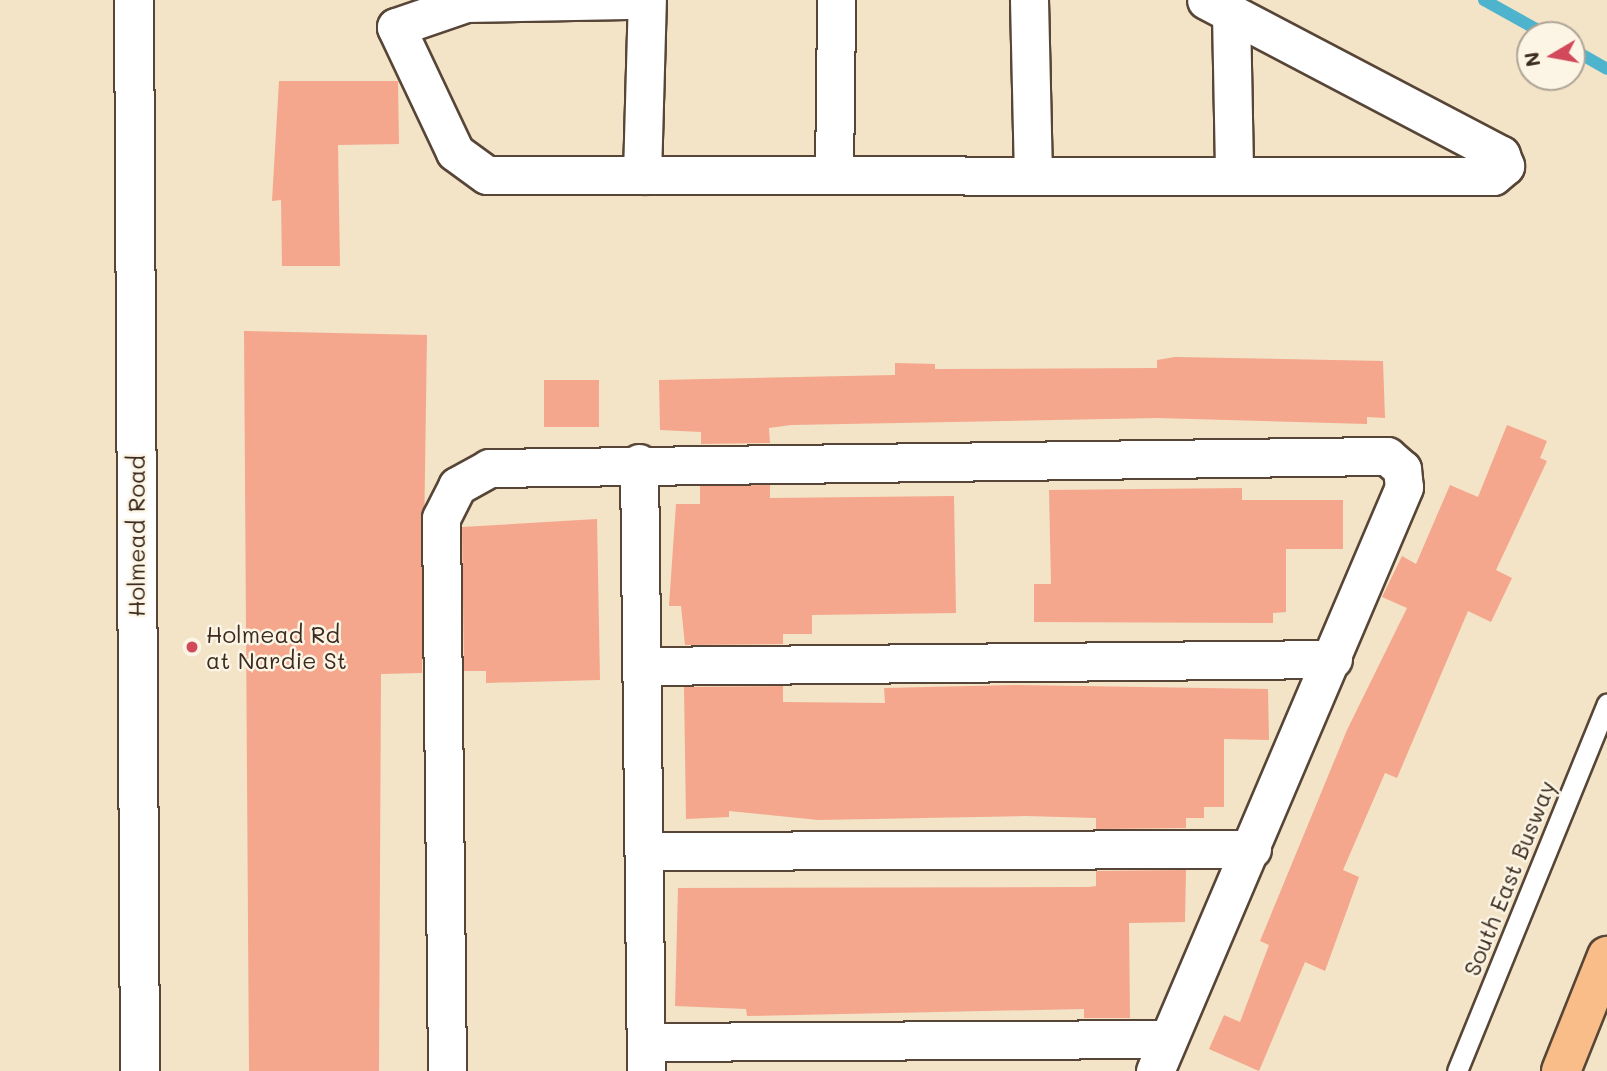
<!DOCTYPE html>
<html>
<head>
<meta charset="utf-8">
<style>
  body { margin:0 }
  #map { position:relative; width:1607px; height:1071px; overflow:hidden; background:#f3e3c7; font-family:Mali,sans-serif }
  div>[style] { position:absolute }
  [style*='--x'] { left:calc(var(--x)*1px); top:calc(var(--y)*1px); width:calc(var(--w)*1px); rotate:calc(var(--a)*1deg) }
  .stream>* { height:12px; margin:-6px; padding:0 6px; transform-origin:6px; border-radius:6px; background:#4eb3cd }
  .building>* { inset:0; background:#f4a78c; transform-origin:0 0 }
  .roads { filter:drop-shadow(2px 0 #574637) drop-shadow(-2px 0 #574637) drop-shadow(0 2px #574637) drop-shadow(0 -2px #574637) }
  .service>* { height:19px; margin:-9.5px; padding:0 9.5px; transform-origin:9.5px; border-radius:9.5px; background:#fff }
  .minor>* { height:37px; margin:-18.5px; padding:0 18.5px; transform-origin:18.5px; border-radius:18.5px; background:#fff }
  .tertiary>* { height:38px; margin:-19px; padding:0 19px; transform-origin:19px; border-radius:19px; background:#fff }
  .motorway>* { height:38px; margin:-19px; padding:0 19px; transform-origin:19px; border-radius:19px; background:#f8bd89 }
  .dots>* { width:19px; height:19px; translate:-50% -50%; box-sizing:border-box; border:4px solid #fcf5e5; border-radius:50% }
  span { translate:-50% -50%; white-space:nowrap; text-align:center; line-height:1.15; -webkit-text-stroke:5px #fcf5e5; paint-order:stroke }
  .street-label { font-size:23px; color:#3b2a1e }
  .poi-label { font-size:23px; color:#3b2a1e }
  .left { translate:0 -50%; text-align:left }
  .north { position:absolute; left:1516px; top:21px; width:70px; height:70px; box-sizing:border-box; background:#fcf5e5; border:2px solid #afa495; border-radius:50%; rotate:260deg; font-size:19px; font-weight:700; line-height:28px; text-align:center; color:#3b2a1e }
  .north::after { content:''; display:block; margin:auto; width:24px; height:32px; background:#d1495b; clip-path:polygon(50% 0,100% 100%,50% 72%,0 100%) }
</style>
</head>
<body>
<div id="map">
  <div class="stream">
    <div style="--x:1484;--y:0;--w:72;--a:29.1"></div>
    <div style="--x:1572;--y:49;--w:40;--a:29.7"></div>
  </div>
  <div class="building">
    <div style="clip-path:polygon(279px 81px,398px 81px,399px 144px,338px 145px,340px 266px,282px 266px,281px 200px,272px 201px)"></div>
    <div style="clip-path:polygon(244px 331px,427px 335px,422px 673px,381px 674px,379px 1071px,249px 1071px)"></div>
    <div style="clip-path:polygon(1175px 357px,1383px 361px,1385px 418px,1367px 417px,1367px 424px,1157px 418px,791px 425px,769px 428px,770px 443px,701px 444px,701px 432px,660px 430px,659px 380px,895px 375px,895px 363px,935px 364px,935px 369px,1157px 368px,1157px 360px)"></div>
    <div style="left:544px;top:380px;width:55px;height:47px"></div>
    <div style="clip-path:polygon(1507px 425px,1547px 441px,1540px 458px,1547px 461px,1496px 570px,1512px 578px,1491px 622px,1468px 611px,1397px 778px,1385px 773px,1343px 870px,1359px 877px,1325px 971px,1305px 962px,1259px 1071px,1209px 1049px,1224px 1015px,1240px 1022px,1269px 945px,1260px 941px,1347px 730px,1407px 608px,1382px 597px,1402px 556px,1416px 564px,1450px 485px,1478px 497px)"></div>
    <div style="clip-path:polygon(770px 485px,770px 498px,954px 496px,956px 613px,812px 615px,812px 634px,783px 634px,783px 644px,685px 645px,681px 606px,669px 606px,676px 504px,700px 504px,700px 486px)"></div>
    <div style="clip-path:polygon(1242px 488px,1242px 500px,1343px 500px,1343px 549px,1286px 549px,1286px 612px,1273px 613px,1273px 623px,1034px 622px,1034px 584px,1051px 584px,1049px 490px)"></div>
    <div style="clip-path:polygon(597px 519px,600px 680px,486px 683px,486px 671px,464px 671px,462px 527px)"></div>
    <div style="clip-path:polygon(1015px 685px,1268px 689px,1269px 740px,1224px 739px,1224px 807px,1204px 807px,1204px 818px,1186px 818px,1186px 828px,1096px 829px,1096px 818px,1026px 816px,818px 820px,729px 811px,729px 817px,686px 819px,684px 687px,783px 686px,783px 702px,885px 703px,884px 688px)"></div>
    <div style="clip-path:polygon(1186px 870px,1185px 922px,1129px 923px,1130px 1018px,1084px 1018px,1084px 1009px,747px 1016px,746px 1009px,675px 1006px,678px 888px,1089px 887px,1096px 886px,1096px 871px)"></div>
  </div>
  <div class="roads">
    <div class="service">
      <div style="--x:1457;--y:1071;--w:397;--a:-67.8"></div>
    </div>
    <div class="minor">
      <div style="--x:627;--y:0;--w:161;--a:178.9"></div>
      <div style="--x:466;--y:3;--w:74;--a:161.1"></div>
      <div style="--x:396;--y:27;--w:138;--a:64.7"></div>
      <div style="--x:455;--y:152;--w:39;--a:36"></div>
      <div style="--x:487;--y:175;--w:1006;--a:0.06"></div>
      <div style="--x:1493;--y:176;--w:16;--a:-40"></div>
      <div style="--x:1505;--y:166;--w:12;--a:-110"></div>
      <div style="--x:1501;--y:155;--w:333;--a:-152.3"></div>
      <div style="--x:1029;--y:0;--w:174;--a:88.7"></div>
      <div style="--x:1231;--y:13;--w:161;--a:88.9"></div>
      <div style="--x:834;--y:174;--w:174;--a:-89.3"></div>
      <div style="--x:642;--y:175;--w:175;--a:-88.4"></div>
      <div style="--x:639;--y:463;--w:608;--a:89.34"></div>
      <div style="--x:643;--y:666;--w:690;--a:-0.58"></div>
      <div style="--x:645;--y:851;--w:607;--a:-0.19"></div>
      <div style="--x:646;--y:1042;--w:522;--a:-0.33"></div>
      <div style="--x:447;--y:1071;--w:553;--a:-90.62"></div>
      <div style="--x:441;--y:518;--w:36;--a:-63"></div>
      <div style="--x:457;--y:486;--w:37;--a:-29"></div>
      <div style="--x:489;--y:468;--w:898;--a:-0.77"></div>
      <div style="--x:1387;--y:456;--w:20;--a:41"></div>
      <div style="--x:1402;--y:469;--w:18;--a:84"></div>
      <div style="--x:1404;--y:487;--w:635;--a:113.09"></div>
    </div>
    <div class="tertiary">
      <div style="--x:134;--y:0;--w:1071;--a:89.68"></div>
    </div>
    <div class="motorway">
      <div style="--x:1561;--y:1071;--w:124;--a:-68.2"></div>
    </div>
  </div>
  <div class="dots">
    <div style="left:192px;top:647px;background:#d1495b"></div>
  </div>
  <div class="street-label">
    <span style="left:136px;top:536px;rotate:-90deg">Holmead Road</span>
    <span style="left:1509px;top:878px;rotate:-68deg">South East Busway</span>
  </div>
  <div class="poi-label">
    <span class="left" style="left:206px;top:647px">Holmead Rd<br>at Nardie St</span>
  </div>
  <div class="north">N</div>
</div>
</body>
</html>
